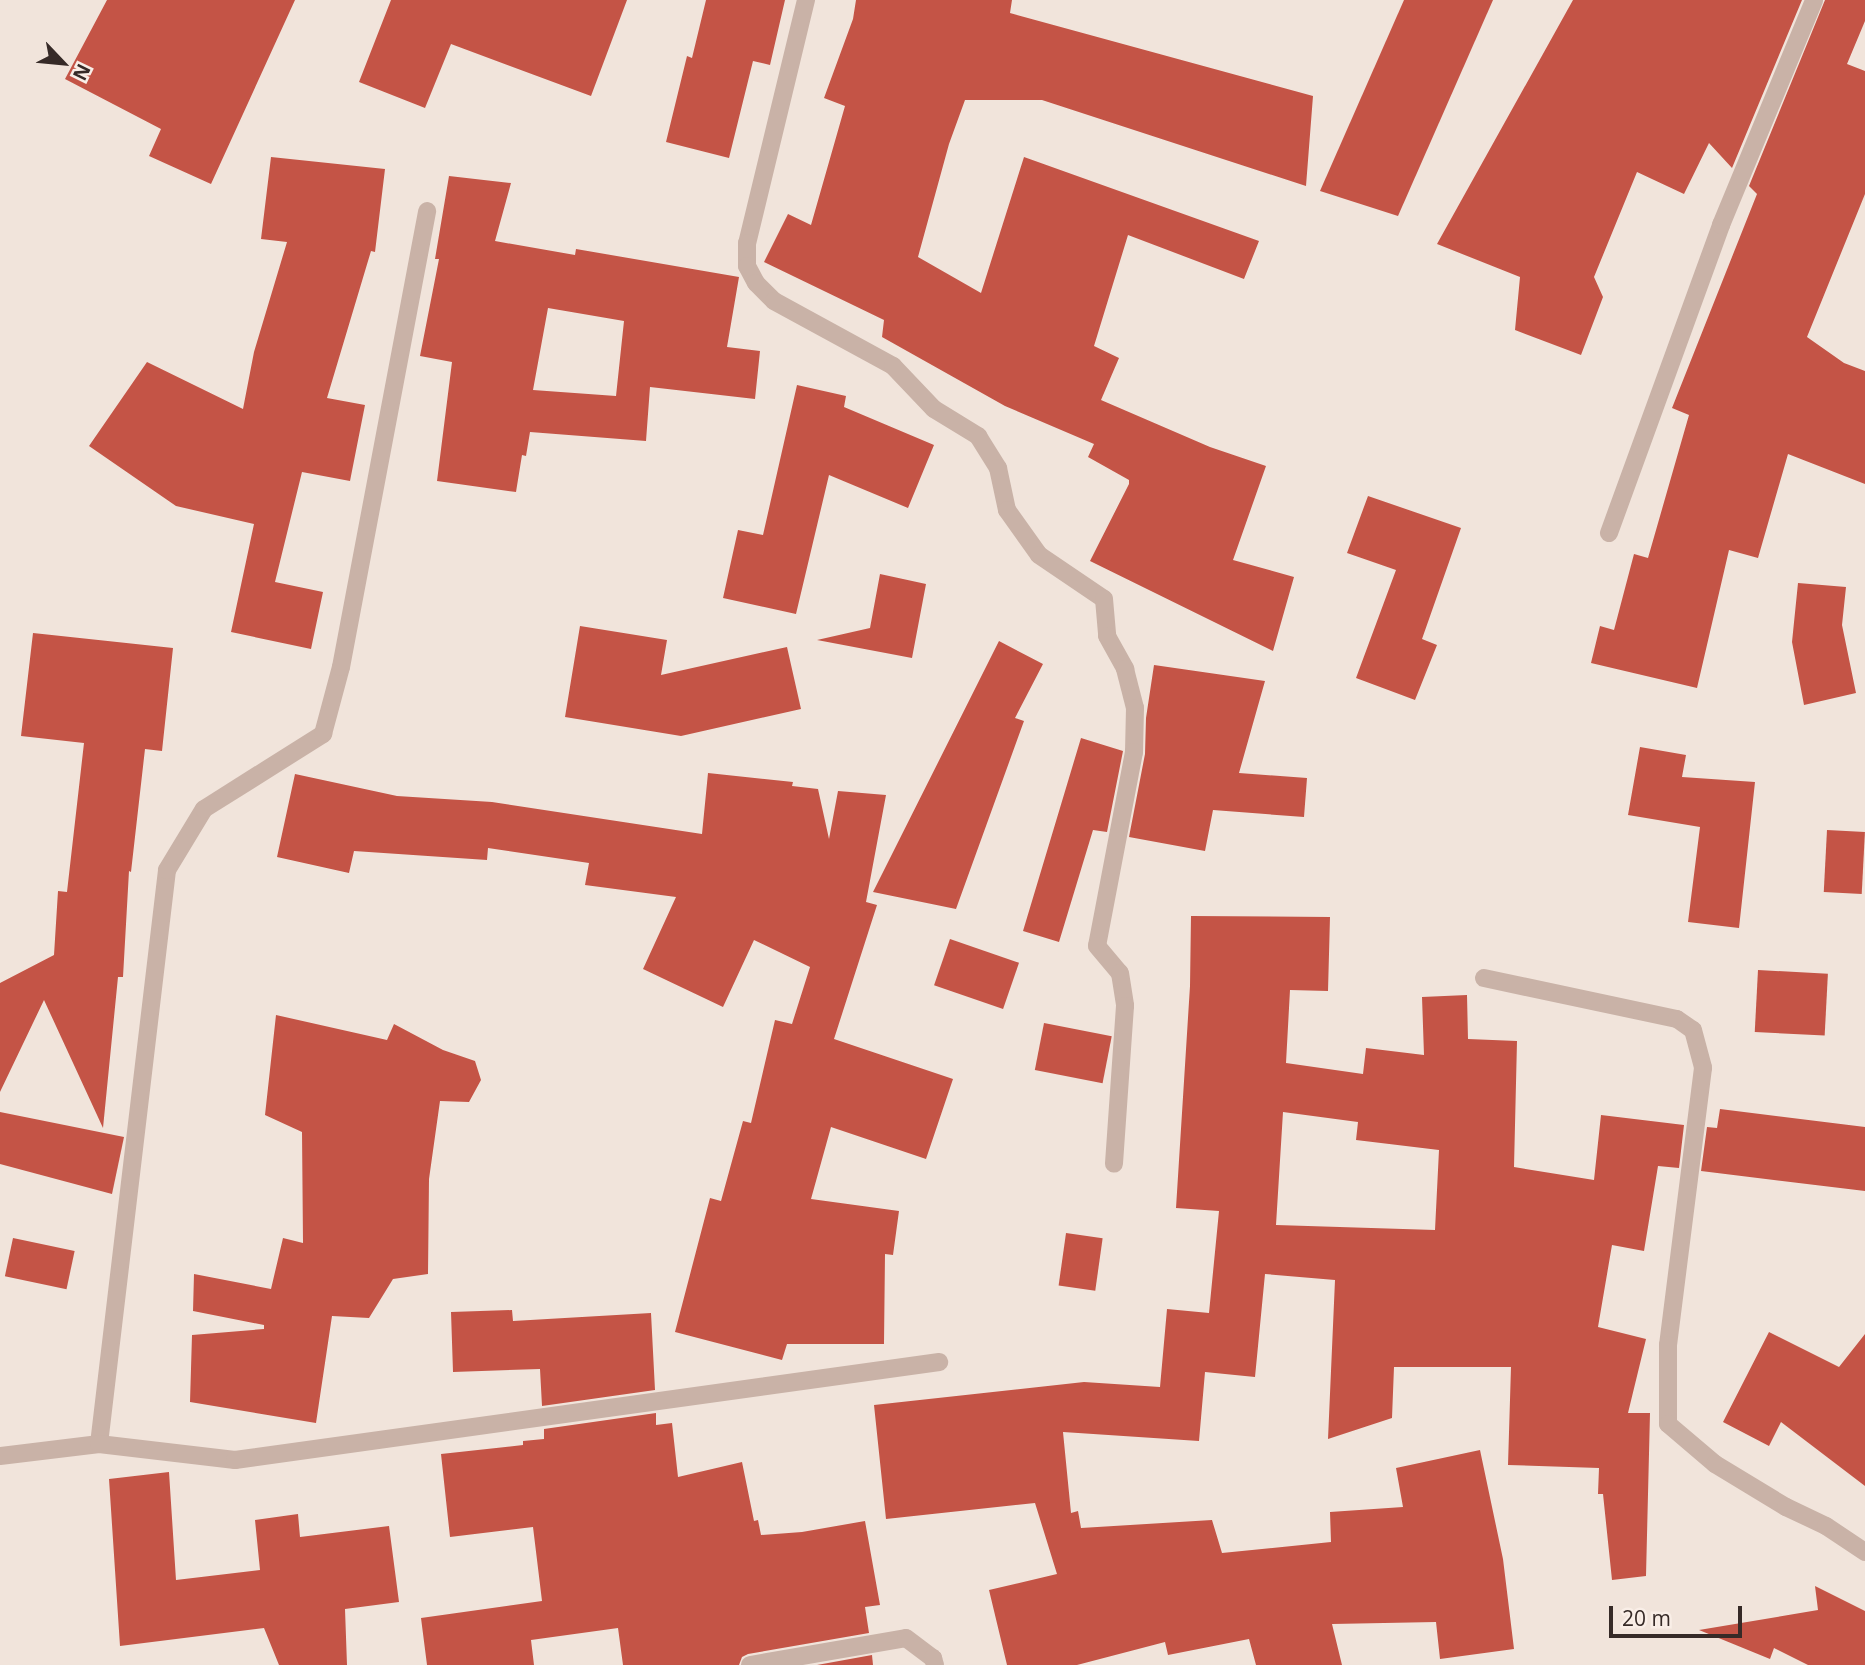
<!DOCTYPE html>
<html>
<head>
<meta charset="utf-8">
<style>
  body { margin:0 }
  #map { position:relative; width:1865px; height:1665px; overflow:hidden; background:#f1e4db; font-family:"Open Sans",sans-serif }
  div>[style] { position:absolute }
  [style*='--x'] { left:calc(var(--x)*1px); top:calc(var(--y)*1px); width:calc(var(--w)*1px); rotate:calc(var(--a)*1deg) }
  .building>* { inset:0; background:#c45446; transform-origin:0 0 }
  .minor>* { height:18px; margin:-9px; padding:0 9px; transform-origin:9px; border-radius:9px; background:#c9b2a7 }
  span { translate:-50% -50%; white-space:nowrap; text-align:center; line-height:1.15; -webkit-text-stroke:6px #f9eee7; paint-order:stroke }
  .north { position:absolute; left:28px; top:28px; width:70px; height:70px; -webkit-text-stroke:5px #f9eee7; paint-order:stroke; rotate:116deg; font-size:19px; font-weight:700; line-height:28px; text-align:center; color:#362a27 }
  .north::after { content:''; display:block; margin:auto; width:24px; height:32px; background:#362a27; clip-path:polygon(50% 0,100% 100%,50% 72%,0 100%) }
  .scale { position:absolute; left:1609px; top:1606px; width:133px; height:32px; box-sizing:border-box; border:4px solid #362a27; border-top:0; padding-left:9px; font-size:21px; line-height:24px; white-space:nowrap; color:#362a27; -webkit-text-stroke:5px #f9eee7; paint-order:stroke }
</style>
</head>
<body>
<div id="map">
  <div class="building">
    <div style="clip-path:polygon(107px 0,295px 0,211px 184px,149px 156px,161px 129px,65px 79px)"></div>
    <div style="clip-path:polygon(391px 0,627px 0,591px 96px,451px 44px,425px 108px,359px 82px)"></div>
    <div style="clip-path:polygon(706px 0,785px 0,770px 65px,753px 61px,729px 158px,666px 142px,687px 56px,692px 58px)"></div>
    <div style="clip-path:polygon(856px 0,1012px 0,1010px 13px,1313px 96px,1306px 186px,1042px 100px,965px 100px,949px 144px,918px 257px,981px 293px,1024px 157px,1259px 241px,1244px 279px,1128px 235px,1094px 346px,1119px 358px,1101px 400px,1210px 447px,1266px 466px,1233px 560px,1294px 577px,1273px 651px,1090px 561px,1129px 484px,1129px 480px,1088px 457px,1094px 444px,1005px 406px,882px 337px,884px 320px,764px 262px,788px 214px,811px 225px,845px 106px,824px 98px,853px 19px)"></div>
    <div style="clip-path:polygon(1404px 0,1493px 0,1398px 216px,1320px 191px)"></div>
    <div style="clip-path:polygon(1573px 0,1802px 0,1732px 168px,1709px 143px,1684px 194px,1637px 172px,1594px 277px,1603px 297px,1581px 355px,1515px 330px,1520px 277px,1437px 244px)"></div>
    <div style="clip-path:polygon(1825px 0,1865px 0,1865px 21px,1847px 64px,1865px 71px,1865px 194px,1807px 337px,1844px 363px,1865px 371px,1865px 484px,1788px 454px,1758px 558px,1729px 550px,1697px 688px,1591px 663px,1600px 626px,1614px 630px,1634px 554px,1648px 558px,1689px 415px,1672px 408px,1757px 194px,1749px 186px)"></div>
    <div style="clip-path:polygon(271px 157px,385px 169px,375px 252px,371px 251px,327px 398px,365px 405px,350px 481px,302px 472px,275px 582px,323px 592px,311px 649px,231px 632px,254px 524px,176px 506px,89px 446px,147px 362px,243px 409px,254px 352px,287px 242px,261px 239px)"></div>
    <div style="clip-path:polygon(evenodd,449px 176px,511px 183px,495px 241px,575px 255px,576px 249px,739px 277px,727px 347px,760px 351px,755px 399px,650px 387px,646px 441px,530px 432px,526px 456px,522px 455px,516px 492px,437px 481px,452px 362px,420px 356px,439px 259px,435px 259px,449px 176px,548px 308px,624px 321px,616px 396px,533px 390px,548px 308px)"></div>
    <div style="clip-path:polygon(797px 385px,846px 396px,844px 407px,934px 445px,908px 508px,829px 475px,796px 614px,723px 598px,738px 530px,763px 535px)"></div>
    <div style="clip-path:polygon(1368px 496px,1461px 528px,1422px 639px,1437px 645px,1415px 700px,1356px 678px,1396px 570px,1347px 553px)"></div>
    <div style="clip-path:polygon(880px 574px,926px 584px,912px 658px,817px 640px,870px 628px)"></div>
    <div style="clip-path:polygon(1798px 583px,1846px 587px,1842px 625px,1856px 693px,1804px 705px,1792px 642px)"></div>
    <div style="clip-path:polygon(580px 626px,667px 640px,661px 675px,787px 647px,801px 709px,681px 736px,565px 717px)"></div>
    <div style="clip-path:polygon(33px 633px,173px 648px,162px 751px,145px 749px,131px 872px,129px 871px,123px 977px,118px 977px,103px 1128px,44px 1000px,0 1092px,0 983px,54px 955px,58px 891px,67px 892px,84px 743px,21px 736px)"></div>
    <div style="clip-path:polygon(999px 641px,1043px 664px,1015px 718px,1024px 721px,956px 909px,873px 892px)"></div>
    <div style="clip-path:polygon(1154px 665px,1265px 681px,1239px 773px,1307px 778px,1304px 817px,1213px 810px,1205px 851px,1129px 837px,1145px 754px,1146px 718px)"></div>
    <div style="clip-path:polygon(1081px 738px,1123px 751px,1107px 832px,1093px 830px,1059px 942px,1023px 931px)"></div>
    <div style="clip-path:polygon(1640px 747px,1686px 755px,1682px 777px,1755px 782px,1739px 928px,1688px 922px,1700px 827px,1628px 815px)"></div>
    <div style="clip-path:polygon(708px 773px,793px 782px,792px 786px,818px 789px,829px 839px,838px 791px,886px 795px,866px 902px,877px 905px,834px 1039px,953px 1079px,926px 1159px,831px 1127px,811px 1199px,899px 1211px,893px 1255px,885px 1254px,884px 1344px,787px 1344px,782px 1360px,675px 1332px,710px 1198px,721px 1201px,743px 1121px,751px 1123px,775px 1020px,792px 1024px,810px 967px,754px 940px,723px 1007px,643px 969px,676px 897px,585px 885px,589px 863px,488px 848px,487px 860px,354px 851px,349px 873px,277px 857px,295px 774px,397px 796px,492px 802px,702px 834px)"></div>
    <div style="left:1827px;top:830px;width:38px;height:62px;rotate:3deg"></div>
    <div style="clip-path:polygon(evenodd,1191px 916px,1330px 917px,1328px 991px,1290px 990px,1286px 1063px,1363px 1074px,1366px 1048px,1424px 1055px,1422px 997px,1467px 995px,1468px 1039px,1517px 1041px,1514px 1167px,1594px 1180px,1601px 1115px,1684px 1125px,1679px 1168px,1658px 1166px,1644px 1251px,1612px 1245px,1598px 1327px,1646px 1339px,1628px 1413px,1650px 1413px,1646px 1576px,1612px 1580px,1603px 1494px,1598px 1494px,1599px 1468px,1508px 1465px,1511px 1367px,1394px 1367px,1392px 1418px,1328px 1439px,1335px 1280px,1265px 1274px,1255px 1377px,1205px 1372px,1199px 1441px,1063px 1432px,1071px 1513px,1078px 1511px,1081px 1528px,1212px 1520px,1222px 1553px,1331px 1542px,1330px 1512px,1403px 1507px,1396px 1468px,1480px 1450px,1503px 1559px,1514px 1649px,1440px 1659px,1436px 1622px,1332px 1624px,1342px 1665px,1256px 1665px,1249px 1639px,1168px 1655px,1165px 1642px,1077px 1665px,1007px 1665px,989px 1590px,1057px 1574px,1035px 1503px,886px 1519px,874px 1405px,1084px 1382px,1160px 1387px,1167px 1309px,1209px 1313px,1219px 1211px,1176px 1208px,1190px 986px,1191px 916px,1283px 1112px,1358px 1122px,1356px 1140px,1439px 1150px,1435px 1230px,1276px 1225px,1283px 1112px)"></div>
    <div style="left:950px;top:939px;width:73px;height:49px;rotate:19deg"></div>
    <div style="left:1758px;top:970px;width:70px;height:62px;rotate:3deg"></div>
    <div style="clip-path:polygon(276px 1015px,387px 1040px,394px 1024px,443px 1050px,475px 1061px,481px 1080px,469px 1102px,440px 1101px,429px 1179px,428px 1274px,393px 1279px,369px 1318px,332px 1316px,316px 1423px,190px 1402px,192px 1335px,264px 1329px,264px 1325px,193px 1311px,194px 1274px,271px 1289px,283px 1238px,303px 1243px,302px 1132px,265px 1115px)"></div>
    <div style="left:1044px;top:1023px;width:69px;height:48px;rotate:11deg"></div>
    <div style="clip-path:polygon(1720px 1109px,1865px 1127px,1865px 1191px,1701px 1171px,1707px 1127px,1717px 1128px)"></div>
    <div style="clip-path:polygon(0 1112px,124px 1137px,112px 1194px,0 1164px)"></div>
    <div style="left:1066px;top:1233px;width:37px;height:53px;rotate:8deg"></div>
    <div style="left:13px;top:1238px;width:63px;height:39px;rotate:12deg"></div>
    <div style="clip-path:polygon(512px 1310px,513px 1321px,651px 1313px,655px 1390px,542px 1406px,540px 1369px,453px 1372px,451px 1312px)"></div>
    <div style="clip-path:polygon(1769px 1332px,1839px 1367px,1865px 1334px,1865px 1486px,1781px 1422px,1769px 1446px,1723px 1422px)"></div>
    <div style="clip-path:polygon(656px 1413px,656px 1425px,672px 1423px,678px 1477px,742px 1462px,754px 1521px,758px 1520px,761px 1535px,802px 1532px,865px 1521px,880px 1605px,865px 1607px,869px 1633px,748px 1654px,742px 1657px,739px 1665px,623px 1665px,618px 1628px,531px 1640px,534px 1665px,427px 1665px,421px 1618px,542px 1601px,533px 1527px,450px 1537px,441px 1454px,523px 1445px,523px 1441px,544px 1439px,544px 1429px)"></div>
    <div style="clip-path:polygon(169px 1472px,176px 1580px,260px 1570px,255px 1520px,298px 1514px,300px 1537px,389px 1526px,399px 1602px,345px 1609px,347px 1665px,279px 1665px,264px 1628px,120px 1646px,109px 1479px)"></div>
    <div style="clip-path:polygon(1815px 1586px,1865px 1611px,1865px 1665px,1808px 1665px,1774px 1648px,1770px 1659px,1699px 1630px,1818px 1610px)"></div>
    <div style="clip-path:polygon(872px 1655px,873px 1665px,817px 1665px)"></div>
  </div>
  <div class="minor">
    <div style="--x:806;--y:0;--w:250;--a:103.6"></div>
    <div style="--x:747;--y:243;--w:23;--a:90"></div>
    <div style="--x:747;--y:266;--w:19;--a:62"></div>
    <div style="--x:756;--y:283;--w:25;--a:45"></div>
    <div style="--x:774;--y:301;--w:136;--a:28.6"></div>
    <div style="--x:893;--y:366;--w:59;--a:46.4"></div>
    <div style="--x:934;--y:409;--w:52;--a:31.5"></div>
    <div style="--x:978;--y:436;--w:38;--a:58"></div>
    <div style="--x:998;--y:468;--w:43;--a:77.9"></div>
    <div style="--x:1007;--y:510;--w:55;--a:54.6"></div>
    <div style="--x:1039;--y:555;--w:78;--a:34.1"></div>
    <div style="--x:1104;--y:599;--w:37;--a:85"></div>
    <div style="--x:1107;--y:636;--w:38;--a:61"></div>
    <div style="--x:1125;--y:669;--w:40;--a:75.6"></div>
    <div style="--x:1135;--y:708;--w:44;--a:91.3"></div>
    <div style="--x:1134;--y:752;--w:197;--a:100.8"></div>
    <div style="--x:1097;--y:946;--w:35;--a:50"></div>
    <div style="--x:1120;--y:973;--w:33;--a:81"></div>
    <div style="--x:1125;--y:1006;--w:158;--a:94"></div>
    <div style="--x:1609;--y:533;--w:328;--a:-70"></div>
    <div style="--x:1721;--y:225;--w:243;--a:-67.5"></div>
    <div style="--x:1484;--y:978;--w:197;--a:12"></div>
    <div style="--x:1677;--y:1019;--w:19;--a:35"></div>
    <div style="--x:1693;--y:1030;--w:39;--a:75"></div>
    <div style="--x:1703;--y:1068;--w:279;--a:97.2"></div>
    <div style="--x:1668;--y:1345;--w:79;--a:90"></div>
    <div style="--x:1668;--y:1424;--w:62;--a:40.4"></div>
    <div style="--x:1715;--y:1464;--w:83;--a:31.2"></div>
    <div style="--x:1786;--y:1507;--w:44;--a:25.4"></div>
    <div style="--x:1826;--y:1526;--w:47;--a:33.7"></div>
    <div style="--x:99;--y:1444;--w:578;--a:-83.24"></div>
    <div style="--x:167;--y:870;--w:71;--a:-58.8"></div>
    <div style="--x:204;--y:809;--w:141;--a:-32.2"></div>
    <div style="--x:323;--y:734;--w:69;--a:-75"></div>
    <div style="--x:341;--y:667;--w:464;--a:-79.3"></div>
    <div style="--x:0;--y:1456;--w:100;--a:-6.9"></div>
    <div style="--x:99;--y:1444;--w:137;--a:6.7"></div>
    <div style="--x:235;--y:1460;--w:711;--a:-7.92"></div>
    <div style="--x:750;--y:1665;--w:158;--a:-9.8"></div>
    <div style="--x:906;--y:1638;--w:34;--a:37"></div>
    <div style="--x:933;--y:1658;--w:7;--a:74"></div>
  </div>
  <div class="north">N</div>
  <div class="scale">20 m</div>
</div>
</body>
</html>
